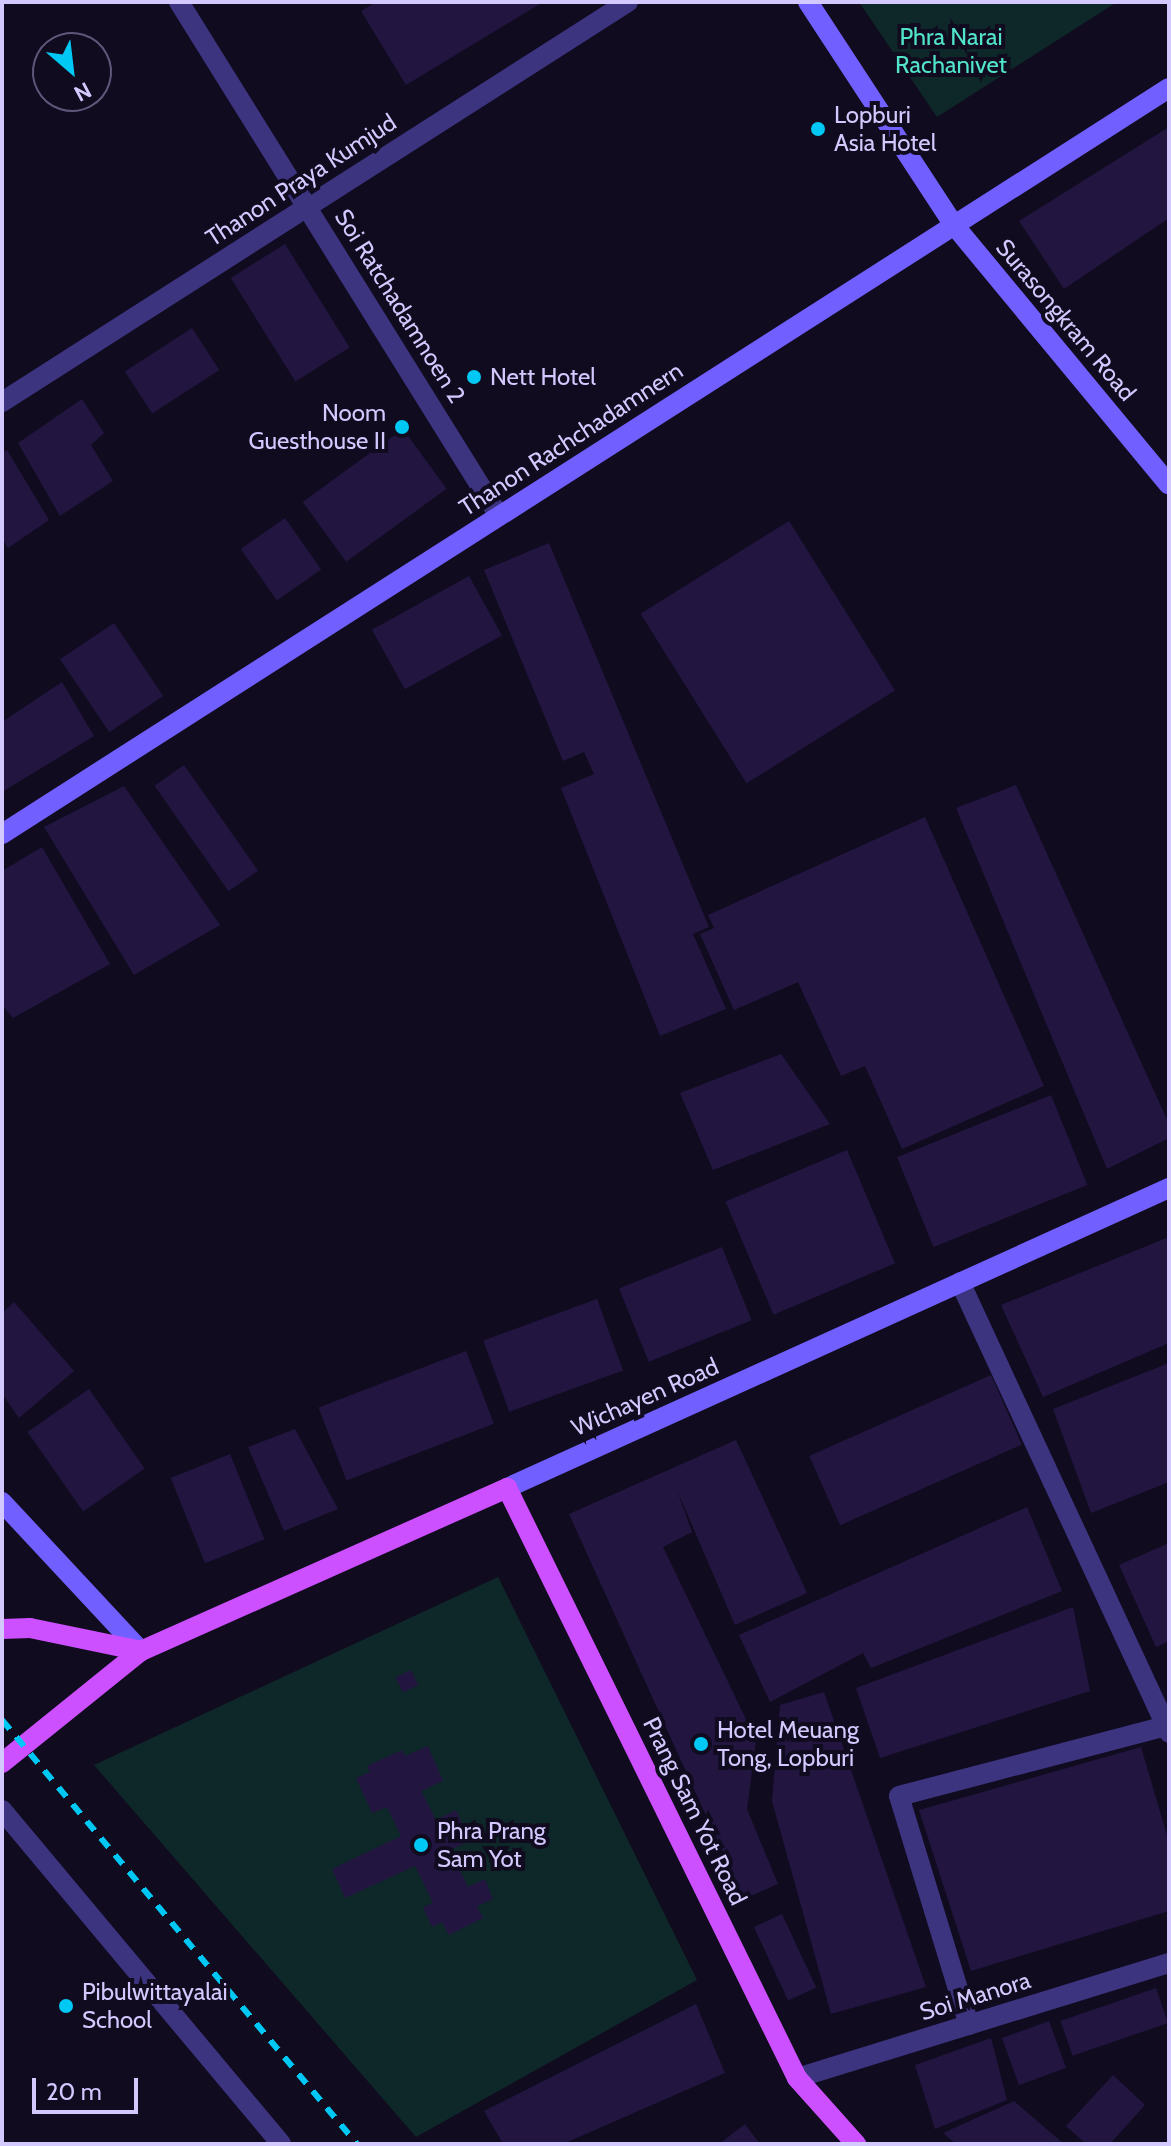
<!DOCTYPE html>
<html>
<head>
<meta charset="utf-8">
<style>
  body { margin:0 }
  #map { position:relative; width:1171px; height:2146px; overflow:hidden; background:#100b1f; font-family:Cabin,sans-serif }
  div>[style] { position:absolute }
  [style*='--x'] { left:calc(var(--x)*1px); top:calc(var(--y)*1px); width:calc(var(--w)*1px); rotate:calc(var(--a)*1deg) }
  .green>* { inset:0; background:#0e2829 }
  .building>* { inset:0; background:#221641; transform-origin:0 0 }
  .street>* { height:20px; margin:-10px; padding:0 10px; transform-origin:10px; border-radius:10px; background:#3d3480 }
  .secondary>* { height:20px; margin:-10px; padding:0 10px; transform-origin:10px; border-radius:10px; background:#7160ff }
  .primary>* { height:20px; margin:-10px; padding:0 10px; transform-origin:10px; border-radius:10px; background:#cc50ff }
  .rail>* { height:6px; margin-top:-3px; transform-origin:0; background:repeating-linear-gradient(90deg,#00c8f4 0 12px,transparent 0 22px) }
  .dots>* { width:22px; height:22px; translate:-50% -50%; box-sizing:border-box; border:4px solid #100b1f; border-radius:50% }
  span { translate:-50% -50%; white-space:nowrap; text-align:center; line-height:1.15; -webkit-text-stroke:8px #100b1f; paint-order:stroke }
  .park-label { font-size:24px; color:#51e4cb }
  .poi-label { font-size:24px; color:#d4c9ff }
  .left { translate:0 -50%; text-align:left }
  .right { translate:-100% -50%; text-align:right }
  .street-label { font-size:24px; color:#d4c9ff }
  .frame { position:absolute; inset:0; border:4px solid #d4c9ff; pointer-events:none }
  .north { position:absolute; left:32px; top:32px; width:80px; height:80px; box-sizing:border-box; background:#100b1f; border:2px solid #5e5779; border-radius:50%; rotate:152deg; font-size:22px; font-weight:700; line-height:32px; text-align:center; color:#d4c9ff }
  .north::after { content:''; display:block; margin:auto; width:28px; height:36px; background:#00c8f4; clip-path:polygon(50% 0,100% 100%,50% 72%,0 100%) }
  .scale { position:absolute; left:32px; top:2078px; width:106px; height:36px; box-sizing:border-box; border:4px solid #d4c9ff; border-top:0; padding-left:10px; font-size:24px; line-height:28px; white-space:nowrap; color:#d4c9ff; -webkit-text-stroke:6px #100b1f; paint-order:stroke }
</style>
</head>
<body>
<div id="map">
  <div class="green">
    <div style="clip-path:polygon(859px 2px,1117px 2px,937px 117px)"></div>
    <div style="clip-path:polygon(498px 1577px,697px 1980px,416px 2137px,94px 1765px)"></div>
  </div>
  <div class="building">
    <div style="clip-path:polygon(376px 2px,543px 2px,406px 85px,361px 11px)"></div>
    <div style="clip-path:polygon(1169px 127px,1169px 218px,1064px 289px,1019px 221px)"></div>
    <div style="left:285px;top:244px;width:122px;height:64px;rotate:58deg"></div>
    <div style="left:192px;top:328px;width:50px;height:80px;rotate:57deg"></div>
    <div style="clip-path:polygon(82px 399px,104px 433px,91px 445px,113px 481px,60px 516px,18px 443px)"></div>
    <div style="left:403px;top:429px;width:74px;height:124px;rotate:54deg"></div>
    <div style="clip-path:polygon(7px 450px,49px 520px,8px 548px,2px 538px,2px 453px)"></div>
    <div style="left:285px;top:518px;width:63px;height:54px;rotate:55deg"></div>
    <div style="left:789px;top:521px;width:200px;height:175px;rotate:58deg"></div>
    <div style="clip-path:polygon(549px 543px,709px 927px,693px 934px,726px 1009px,660px 1036px,561px 788px,594px 774px,584px 752px,563px 761px,484px 570px)"></div>
    <div style="left:469px;top:576px;width:68px;height:111px;rotate:61deg"></div>
    <div style="left:114px;top:623px;width:88px;height:65px;rotate:56deg"></div>
    <div style="clip-path:polygon(62px 682px,94px 736px,2px 792px,2px 722px)"></div>
    <div style="left:184px;top:765px;width:129px;height:36px;rotate:55deg"></div>
    <div style="clip-path:polygon(1016px 785px,1169px 1124px,1169px 1138px,1107px 1169px,956px 808px)"></div>
    <div style="clip-path:polygon(124px 786px,220px 925px,134px 975px,44px 827px)"></div>
    <div style="clip-path:polygon(925px 817px,1044px 1086px,902px 1149px,865px 1066px,841px 1076px,798px 982px,734px 1010px,700px 934px,714px 928px,708px 915px)"></div>
    <div style="clip-path:polygon(42px 847px,110px 964px,13px 1018px,2px 1005px,2px 871px)"></div>
    <div style="clip-path:polygon(781px 1054px,830px 1124px,713px 1170px,680px 1093px)"></div>
    <div style="left:1051px;top:1095px;width:97px;height:166px;rotate:68deg"></div>
    <div style="left:847px;top:1150px;width:123px;height:132px;rotate:67deg"></div>
    <div style="clip-path:polygon(1169px 1237px,1169px 1343px,1043px 1397px,1001px 1305px)"></div>
    <div style="left:722px;top:1247px;width:79px;height:111px;rotate:68deg"></div>
    <div style="left:597px;top:1299px;width:76px;height:121px;rotate:70deg"></div>
    <div style="clip-path:polygon(14px 1302px,74px 1371px,19px 1418px,2px 1394px,2px 1313px)"></div>
    <div style="left:466px;top:1351px;width:78px;height:158px;rotate:69deg"></div>
    <div style="clip-path:polygon(1169px 1363px,1169px 1482px,1091px 1513px,1053px 1409px)"></div>
    <div style="left:991px;top:1375px;width:76px;height:199px;rotate:66deg"></div>
    <div style="left:89px;top:1389px;width:97px;height:75px;rotate:55deg"></div>
    <div style="clip-path:polygon(295px 1429px,338px 1509px,284px 1531px,248px 1447px)"></div>
    <div style="clip-path:polygon(736px 1440px,807px 1593px,735px 1625px,677px 1490px,692px 1532px,663px 1547px,756px 1740px,747px 1809px,778px 1884px,744px 1899px,569px 1514px)"></div>
    <div style="left:230px;top:1454px;width:92px;height:64px;rotate:68deg"></div>
    <div style="clip-path:polygon(1027px 1507px,1062px 1591px,871px 1668px,863px 1653px,770px 1702px,739px 1635px)"></div>
    <div style="clip-path:polygon(1169px 1543px,1169px 1641px,1156px 1647px,1119px 1565px)"></div>
    <div style="clip-path:polygon(1073px 1607px,1090px 1691px,880px 1758px,856px 1688px)"></div>
    <div style="left:411px;top:1670px;width:17px;height:17px;rotate:65deg"></div>
    <div style="clip-path:polygon(824px 1692px,926px 1987px,831px 2014px,772px 1801px,780px 1705px)"></div>
    <div style="clip-path:polygon(428px 1746px,443px 1781px,421px 1791px,436px 1820px,456px 1810px,470px 1841px,450px 1850px,468px 1887px,485px 1879px,493px 1899px,477px 1906px,483px 1918px,449px 1935px,442px 1922px,432px 1927px,423px 1907px,433px 1903px,415px 1866px,345px 1898px,332px 1869px,401px 1836px,387px 1807px,372px 1813px,356px 1778px,370px 1772px,367px 1766px,402px 1750px,405px 1756px)"></div>
    <div style="clip-path:polygon(1141px 1747px,1169px 1842px,1169px 1911px,971px 1971px,919px 1810px)"></div>
    <div style="left:782px;top:1914px;width:81px;height:31px;rotate:65deg"></div>
    <div style="left:1156px;top:1988px;width:37px;height:101px;rotate:71deg"></div>
    <div style="clip-path:polygon(696px 2004px,725px 2073px,563px 2144px,503px 2144px,484px 2111px)"></div>
    <div style="left:1049px;top:2021px;width:50px;height:50px;rotate:70deg"></div>
    <div style="clip-path:polygon(991px 2038px,1007px 2100px,935px 2129px,915px 2065px)"></div>
    <div style="clip-path:polygon(1113px 2075px,1145px 2105px,1110px 2144px,1086px 2144px,1066px 2126px)"></div>
    <div style="clip-path:polygon(1014px 2101px,1064px 2144px,956px 2144px,943px 2133px)"></div>
    <div style="clip-path:polygon(745px 2124px,760px 2144px,719px 2144px)"></div>
  </div>
  <div class="street">
    <div style="--x:179;--y:2;--w:605;--a:58.09"></div>
    <div style="--x:2;--y:402;--w:743;--a:-32.58"></div>
    <div style="--x:960;--y:1282;--w:497;--a:65.1"></div>
    <div style="--x:2;--y:1810;--w:435;--a:50.1"></div>
    <div style="--x:969;--y:2025;--w:239;--a:-107"></div>
    <div style="--x:899;--y:1796;--w:276;--a:-14.7"></div>
    <div style="--x:797;--y:2078;--w:389;--a:-17.2"></div>
  </div>
  <div class="secondary">
    <div style="--x:808;--y:2;--w:267;--a:56.8"></div>
    <div style="--x:954;--y:225;--w:337;--a:50.4"></div>
    <div style="--x:2;--y:834;--w:1385;--a:-32.59"></div>
    <div style="--x:507;--y:1488;--w:727;--a:-24.38"></div>
    <div style="--x:2;--y:1502;--w:204;--a:47"></div>
  </div>
  <div class="primary">
    <div style="--x:2;--y:1629;--w:28;--a:-2"></div>
    <div style="--x:30;--y:1628;--w:113;--a:11.7"></div>
    <div style="--x:2;--y:1763;--w:179;--a:-38.9"></div>
    <div style="--x:141;--y:1651;--w:401;--a:-24"></div>
    <div style="--x:507;--y:1488;--w:657;--a:63.82"></div>
    <div style="--x:797;--y:2078;--w:89;--a:48.2"></div>
  </div>
  <div class="rail">
    <div style="--x:2;--y:1720;--w:553;--a:50.06"></div>
  </div>
  <div class="dots">
    <div style="left:818px;top:129px;background:#00c8f4"></div>
    <div style="left:474px;top:377px;background:#00c8f4"></div>
    <div style="left:402px;top:427px;background:#00c8f4"></div>
    <div style="left:701px;top:1744px;background:#00c8f4"></div>
    <div style="left:421px;top:1845px;background:#00c8f4"></div>
    <div style="left:66px;top:2006px;background:#00c8f4"></div>
  </div>
  <div class="park-label">
    <span style="left:951px;top:51px">Phra Narai<br>Rachanivet</span>
  </div>
  <div class="poi-label">
    <span class="left" style="left:834px;top:129px">Lopburi<br>Asia Hotel</span>
    <span class="left" style="left:490px;top:377px">Nett Hotel</span>
    <span class="right" style="left:386px;top:427px">Noom<br>Guesthouse II</span>
    <span class="left" style="left:717px;top:1744px">Hotel Meuang<br>Tong, Lopburi</span>
    <span class="left" style="left:437px;top:1845px">Phra Prang<br>Sam Yot</span>
    <span class="left" style="left:82px;top:2006px">Pibulwittayalai<br>School</span>
  </div>
  <div class="street-label">
    <span style="left:301px;top:180px;rotate:-33deg">Thanon Praya Kumjud</span>
    <span style="left:400px;top:306px;rotate:58deg">Soi Ratchadamnoen 2</span>
    <span style="left:1066px;top:320px;rotate:50deg">Surasongkram Road</span>
    <span style="left:571px;top:439px;rotate:-33deg">Thanon Rachchadamnern</span>
    <span style="left:645px;top:1397px;rotate:-24deg">Wichayen Road</span>
    <span style="left:695px;top:1811px;rotate:64deg">Prang Sam Yot Road</span>
    <span style="left:975px;top:1996px;rotate:-17deg">Soi Manora</span>
  </div>
  <div class="frame"></div>
  <div class="north">N</div>
  <div class="scale">20 m</div>
</div>
</body>
</html>
